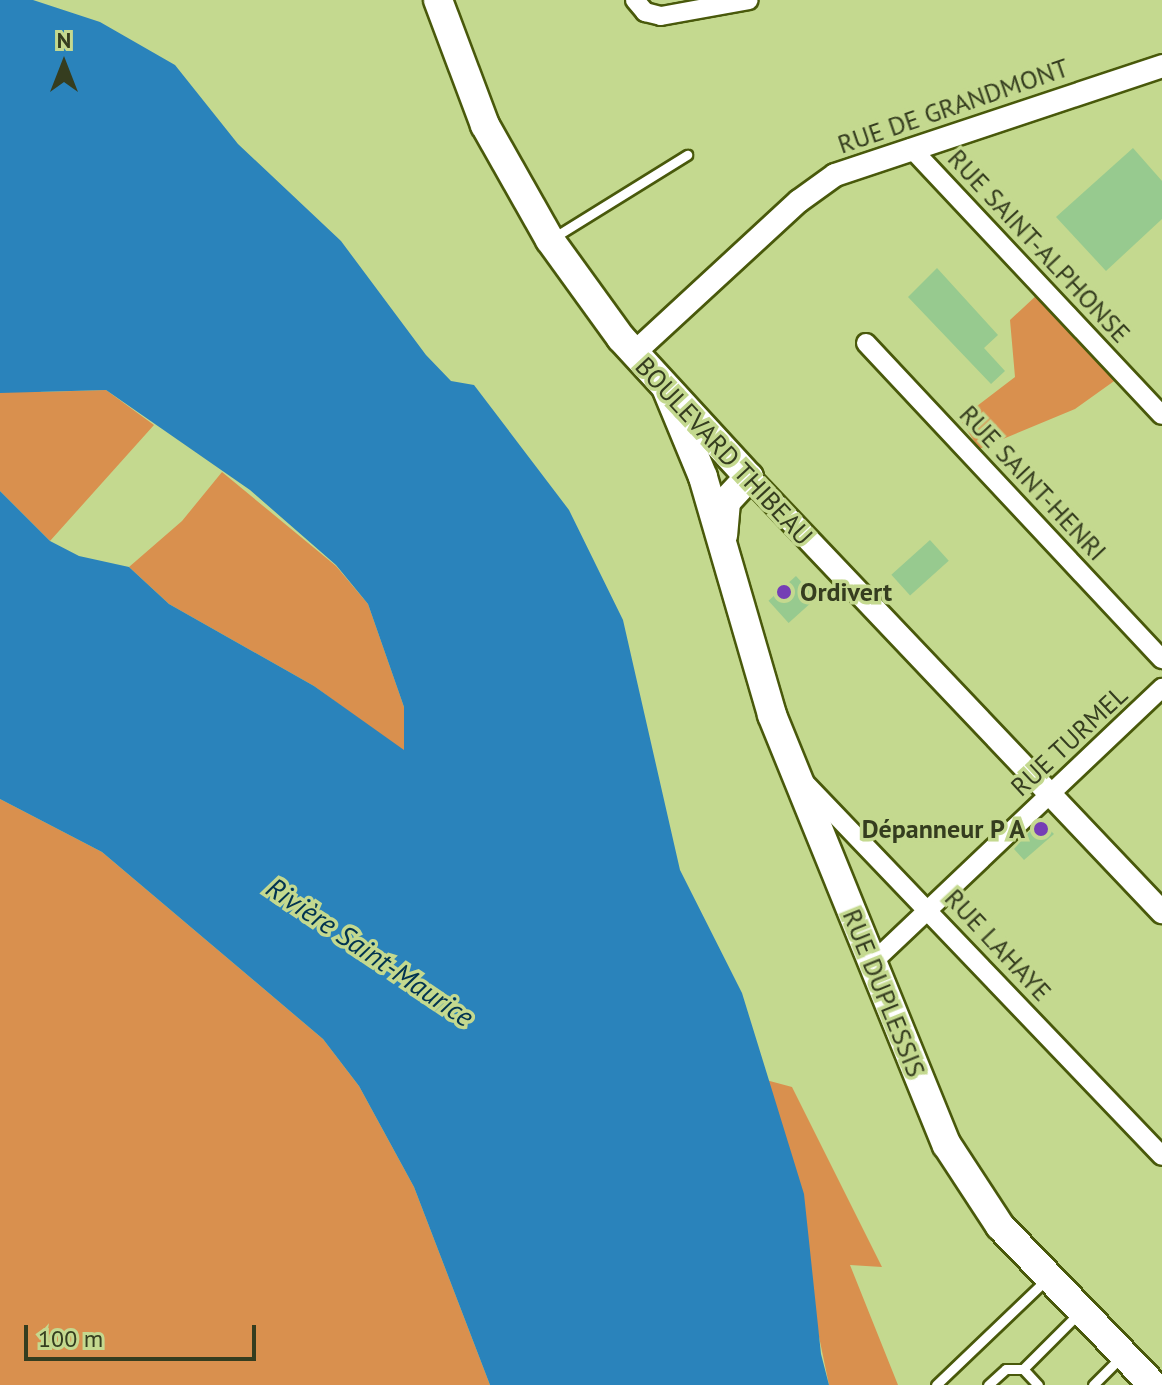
<!DOCTYPE html>
<html>
<head>
<meta charset="utf-8">
<style>
  body { margin:0 }
  #map { position:relative; width:1162px; height:1385px; overflow:hidden; background:#c4d98f; font-family:"PT Sans",sans-serif }
  div>[style] { position:absolute }
  [style*='--x'] { left:calc(var(--x)*1px); top:calc(var(--y)*1px); width:calc(var(--w)*1px); rotate:calc(var(--a)*1deg) }
  .green>* { inset:0; background:#d9904e }
  .water>* { inset:0; background:#2a83bb }
  .building>* { inset:0; background:#97ca8f; transform-origin:0 0 }
  .roads { filter:drop-shadow(2px 0 #49590b) drop-shadow(-2px 0 #49590b) drop-shadow(0 2px #49590b) drop-shadow(0 -2px #49590b) }
  .service>* { height:9px; margin:-4.5px; padding:0 4.5px; transform-origin:4.5px; border-radius:4.5px; background:#fff }
  .minor>* { height:18px; margin:-9px; padding:0 9px; transform-origin:9px; border-radius:9px; background:#fff }
  .tertiary>* { height:22px; margin:-11px; padding:0 11px; transform-origin:11px; border-radius:11px; background:#fff }
  .primary>* { height:28px; margin:-14px; padding:0 14px; transform-origin:14px; border-radius:14px; background:#fff }
  .dots>* { width:22px; height:22px; translate:-50% -50%; box-sizing:border-box; border:4px solid #c4d98f; border-radius:50% }
  span { translate:-50% -50%; white-space:nowrap; text-align:center; line-height:1.15; -webkit-text-stroke:7px #c4d98f; paint-order:stroke }
  .street-label { font-size:26px; color:#353d1f }
  .poi-label { font-size:26px; color:#353d1f; font-weight:700 }
  .left { translate:0 -50%; text-align:left }
  .right { translate:-100% -50%; text-align:right }
  .water-label { font-size:28px; color:#013350; font-style:italic }
  .north { position:absolute; left:24px; top:24px; width:80px; height:80px; -webkit-text-stroke:6px #c4d98f; paint-order:stroke; rotate:0deg; font-size:22px; font-weight:700; line-height:32px; text-align:center; color:#353d1f }
  .north::after { content:''; display:block; margin:auto; width:28px; height:36px; background:#353d1f; clip-path:polygon(50% 0,100% 100%,50% 72%,0 100%) }
  .scale { position:absolute; left:24px; top:1325px; width:232px; height:36px; box-sizing:border-box; border:4px solid #353d1f; border-top:0; padding-left:10px; font-size:24px; line-height:28px; white-space:nowrap; color:#353d1f; -webkit-text-stroke:6px #c4d98f; paint-order:stroke }
</style>
</head>
<body>
<div id="map">
  <div class="green">
    <div style="clip-path:polygon(0 266px,41px 392px,106px 390px,154px 425px,50px 541px,0 491px)"></div>
    <div style="clip-path:polygon(1038px 294px,1117px 379px,1075px 409px,979px 449px,960px 419px,1015px 377px,1010px 320px)"></div>
    <div style="clip-path:polygon(222px 472px,336px 566px,368px 604px,404px 707px,404px 752px,314px 686px,169px 604px,129px 567px,182px 521px)"></div>
    <div style="clip-path:polygon(0 799px,102px 852px,323px 1039px,359px 1086px,414px 1187px,490px 1385px,0 1385px)"></div>
    <div style="clip-path:polygon(766px 1080px,792px 1087px,882px 1267px,850px 1265px,898px 1385px,829px 1385px)"></div>
  </div>
  <div class="water">
    <div style="clip-path:polygon(0 0,33px 0,100px 22px,175px 65px,238px 144px,341px 241px,426px 355px,451px 381px,474px 385px,569px 510px,623px 620px,680px 870px,742px 993px,804px 1194px,821px 1354px,829px 1385px,490px 1385px,414px 1187px,359px 1086px,323px 1039px,102px 852px,0 799px,0 491px,50px 541px,79px 556px,129px 567px,169px 604px,314px 686px,404px 750px,404px 707px,368px 604px,336px 565px,250px 490px,106px 390px,0 393px)"></div>
  </div>
  <div class="building">
    <div style="clip-path:polygon(1133px 148px,1162px 181px,1162px 219px,1106px 271px,1056px 217px)"></div>
    <div style="clip-path:polygon(937px 268px,998px 335px,984px 348px,1005px 371px,991px 384px,908px 297px)"></div>
    <div style="left:930px;top:540px;width:28px;height:52px;rotate:48deg"></div>
    <div style="left:796px;top:576px;width:30px;height:37px;rotate:48deg"></div>
    <div style="clip-path:polygon(1040px 820px,1054px 834px,1024px 860px,1014px 849px)"></div>
  </div>
  <div class="roads">
    <div class="service">
      <div style="--x:553;--y:238;--w:158;--a:-31.8"></div>
      <div style="--x:936;--y:1385;--w:153;--a:-43.7"></div>
      <div style="--x:988;--y:1385;--w:24;--a:-42"></div>
      <div style="--x:1006;--y:1369;--w:17;--a:0"></div>
      <div style="--x:1038;--y:1385;--w:22;--a:-133"></div>
      <div style="--x:1023;--y:1369;--w:78;--a:-45"></div>
      <div style="--x:1093;--y:1385;--w:41;--a:-45"></div>
    </div>
    <div class="minor">
      <div style="--x:635;--y:0;--w:16;--a:50"></div>
      <div style="--x:645;--y:12;--w:16;--a:14"></div>
      <div style="--x:661;--y:16;--w:89;--a:-10.3"></div>
      <div style="--x:911;--y:148;--w:366;--a:46.8"></div>
      <div style="--x:866;--y:343;--w:433;--a:46.9"></div>
      <div style="--x:805;--y:783;--w:516;--a:46.26"></div>
      <div style="--x:872;--y:963;--w:400;--a:-43.5"></div>
    </div>
    <div class="tertiary">
      <div style="--x:634;--y:353;--w:224;--a:-42.7"></div>
      <div style="--x:799;--y:201;--w:44;--a:-35.8"></div>
      <div style="--x:835;--y:175;--w:345;--a:-18.4"></div>
      <div style="--x:749;--y:477;--w:600;--a:46.49"></div>
    </div>
    <div class="primary">
      <div style="--x:438;--y:0;--w:134;--a:69.4"></div>
      <div style="--x:485;--y:125;--w:132;--a:60.5"></div>
      <div style="--x:550;--y:240;--w:121;--a:54.1"></div>
      <div style="--x:621;--y:338;--w:189;--a:47.4"></div>
      <div style="--x:749;--y:477;--w:34;--a:133"></div>
      <div style="--x:726;--y:502;--w:33;--a:95"></div>
      <div style="--x:667;--y:390;--w:94;--a:67.5"></div>
      <div style="--x:703;--y:477;--w:248;--a:73.8"></div>
      <div style="--x:772;--y:715;--w:464;--a:67.9"></div>
      <div style="--x:947;--y:1145;--w:97;--a:56.8"></div>
      <div style="--x:1000;--y:1226;--w:221;--a:46.1"></div>
    </div>
  </div>
  <div class="dots">
    <div style="left:784px;top:592px;background:#753eb5"></div>
    <div style="left:1041px;top:829px;background:#753eb5"></div>
  </div>
  <div class="street-label">
    <span style="left:953px;top:106px;rotate:-19deg">RUE DE GRANDMONT</span>
    <span style="left:1039px;top:246px;rotate:47deg">RUE SAINT-ALPHONSE</span>
    <span style="left:724px;top:451px;rotate:47deg">BOULEVARD THIBEAU</span>
    <span style="left:1033px;top:483px;rotate:47deg">RUE SAINT-HENRI</span>
    <span style="left:1069px;top:741px;rotate:-43deg">RUE TURMEL</span>
    <span style="left:998px;top:945px;rotate:47deg">RUE LAHAYE</span>
    <span style="left:884px;top:993px;rotate:68deg">RUE DUPLESSIS</span>
  </div>
  <div class="poi-label">
    <span class="left" style="left:800px;top:592px">Ordivert</span>
    <span class="right" style="left:1025px;top:829px">Dépanneur P A</span>
  </div>
  <div class="water-label">
    <span style="left:370px;top:952px;rotate:34deg">Rivière Saint-Maurice</span>
  </div>
  <div class="north">N</div>
  <div class="scale">100 m</div>
</div>
</body>
</html>
